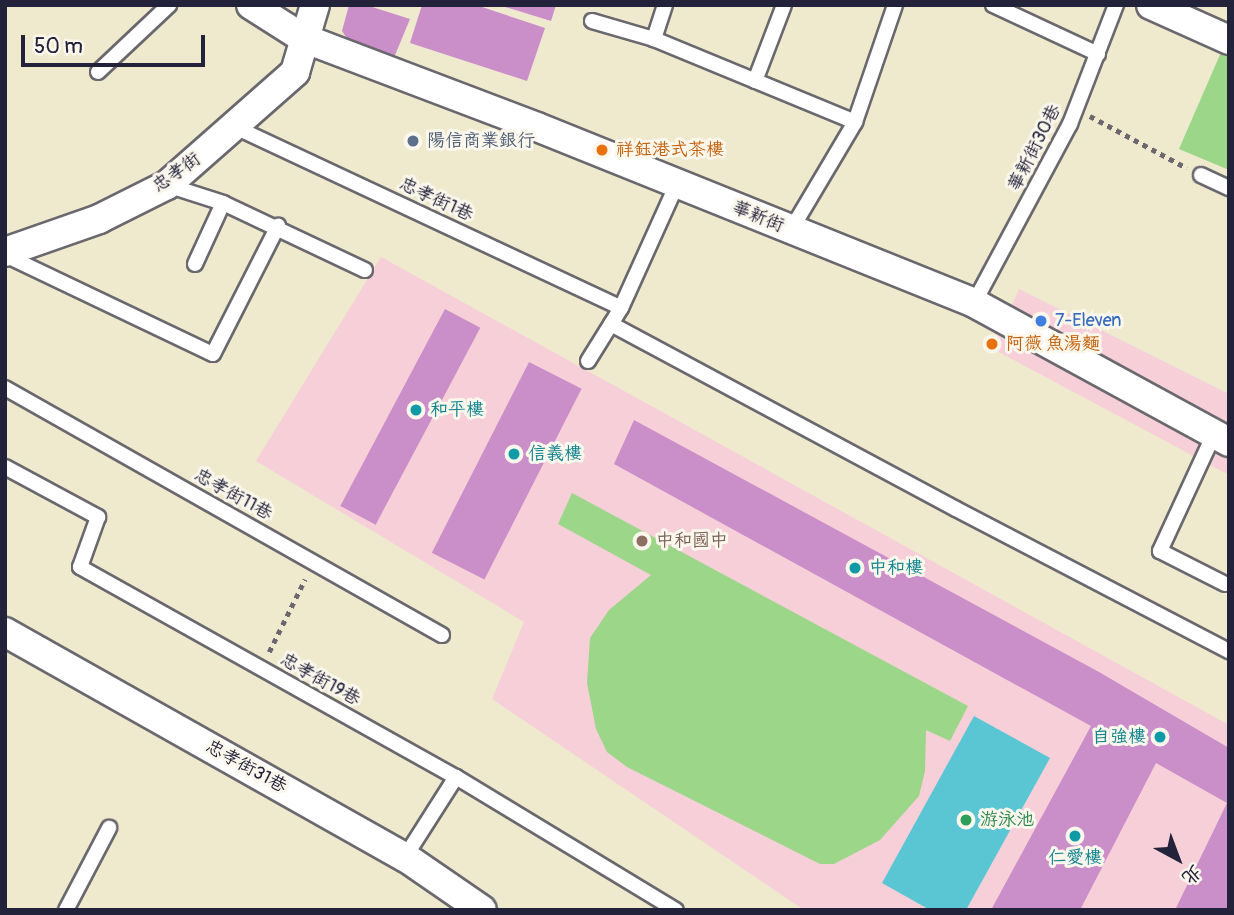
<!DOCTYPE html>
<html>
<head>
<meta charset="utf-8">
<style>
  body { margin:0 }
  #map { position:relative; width:1234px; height:915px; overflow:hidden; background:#efe9ce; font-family:Pangolin,"LXGW WenKai TC",sans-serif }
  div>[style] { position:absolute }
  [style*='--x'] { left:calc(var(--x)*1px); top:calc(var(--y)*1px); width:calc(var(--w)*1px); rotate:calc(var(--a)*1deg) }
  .built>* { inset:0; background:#f6cfd8 }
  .green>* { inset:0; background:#9cd689 }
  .water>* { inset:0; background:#5ac6d3 }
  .building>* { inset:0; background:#ca8ec9; transform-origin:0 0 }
  .path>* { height:4.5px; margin-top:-2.25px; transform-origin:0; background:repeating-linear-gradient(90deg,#6a686e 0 5px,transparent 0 10px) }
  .roads { filter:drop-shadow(2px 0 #6a686e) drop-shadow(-2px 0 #6a686e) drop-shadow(0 2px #6a686e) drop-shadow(0 -2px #6a686e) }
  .lane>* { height:14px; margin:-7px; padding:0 7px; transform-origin:7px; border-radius:7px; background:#fff }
  .street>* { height:28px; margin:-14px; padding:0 14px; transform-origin:14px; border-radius:14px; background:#fff }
  .dots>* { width:19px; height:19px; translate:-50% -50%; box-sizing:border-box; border:4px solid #fbf7ec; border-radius:50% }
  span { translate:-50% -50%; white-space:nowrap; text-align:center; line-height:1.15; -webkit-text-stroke:6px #fbf7ec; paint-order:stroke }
  .service-label { font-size:18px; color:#4e5e75 }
  .left { translate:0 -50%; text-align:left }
  .street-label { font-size:18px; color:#22223b }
  .food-label { font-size:18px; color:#c56008 }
  .shop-label { font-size:18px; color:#366cbe }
  .culture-label { font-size:18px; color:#0d838f }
  .right { translate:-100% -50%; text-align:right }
  .education-label { font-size:18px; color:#785e54 }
  .leisure-label { font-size:18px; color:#27864d }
  .frame { position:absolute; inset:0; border:7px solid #22223b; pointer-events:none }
  .north { position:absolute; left:1143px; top:824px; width:70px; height:70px; -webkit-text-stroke:5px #fbf7ec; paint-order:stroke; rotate:139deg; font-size:19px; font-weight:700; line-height:28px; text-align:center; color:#22223b }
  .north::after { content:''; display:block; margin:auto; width:24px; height:32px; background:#22223b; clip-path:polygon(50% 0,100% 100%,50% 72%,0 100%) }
  .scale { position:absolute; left:21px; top:35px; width:184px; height:32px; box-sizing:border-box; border:4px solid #22223b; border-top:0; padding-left:9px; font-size:21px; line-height:24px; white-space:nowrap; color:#22223b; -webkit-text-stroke:5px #fbf7ec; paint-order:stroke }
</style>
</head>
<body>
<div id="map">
  <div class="built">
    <div style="clip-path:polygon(381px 257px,1229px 725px,1229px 910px,804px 910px,492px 699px,524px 622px,256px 461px)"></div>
    <div style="clip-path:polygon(1019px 289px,1229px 394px,1229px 475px,993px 349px)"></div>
  </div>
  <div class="green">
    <div style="clip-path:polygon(1222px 50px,1229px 53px,1229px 170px,1179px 149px)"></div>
    <div style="clip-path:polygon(572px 493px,968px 706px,950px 741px,926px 730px,925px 771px,919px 796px,880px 840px,834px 864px,820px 864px,627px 767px,607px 752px,596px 729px,587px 683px,590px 638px,609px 610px,651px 575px,558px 524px)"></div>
  </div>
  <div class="water">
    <div style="clip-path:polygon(974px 716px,1050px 758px,966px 910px,930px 910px,882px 883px)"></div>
  </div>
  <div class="building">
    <div style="clip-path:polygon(349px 5px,366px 5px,410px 19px,393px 60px,350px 43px,342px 31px)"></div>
    <div style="clip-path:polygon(422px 5px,476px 5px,545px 28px,527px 81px,410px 43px)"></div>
    <div style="clip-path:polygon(499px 5px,556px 5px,551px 21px)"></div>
    <div style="left:445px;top:309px;width:40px;height:223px;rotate:28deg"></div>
    <div style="left:529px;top:362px;width:59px;height:214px;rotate:27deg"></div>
    <div style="clip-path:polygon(634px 420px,1099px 672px,1229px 748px,1229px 910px,1175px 910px,1227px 803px,1156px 763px,1080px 910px,991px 910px,1091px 726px,614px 464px)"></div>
  </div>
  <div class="path">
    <div style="--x:1090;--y:116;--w:110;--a:28.2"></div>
    <div style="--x:269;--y:652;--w:81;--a:-63.7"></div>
  </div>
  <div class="roads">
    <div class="lane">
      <div style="--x:665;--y:5;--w:36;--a:108"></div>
      <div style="--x:654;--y:39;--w:217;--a:22.4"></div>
      <div style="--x:993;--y:5;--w:116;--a:25"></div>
      <div style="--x:592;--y:21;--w:65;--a:16.2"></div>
      <div style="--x:98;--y:72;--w:98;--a:-43.3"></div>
      <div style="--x:755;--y:81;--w:81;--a:-69.1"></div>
      <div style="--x:235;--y:127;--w:426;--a:25.1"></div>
      <div style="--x:1201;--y:175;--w:31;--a:25"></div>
      <div style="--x:167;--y:185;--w:59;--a:17.8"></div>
      <div style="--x:223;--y:203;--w:157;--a:25.3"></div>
      <div style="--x:791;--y:230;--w:126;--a:-59.3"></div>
      <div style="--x:855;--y:122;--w:124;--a:-71.1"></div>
      <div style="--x:5;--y:255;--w:230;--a:25.5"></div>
      <div style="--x:213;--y:354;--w:144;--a:-63.1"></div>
      <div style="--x:195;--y:264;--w:67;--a:-65.3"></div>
      <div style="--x:974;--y:303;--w:203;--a:-61.8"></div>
      <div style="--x:1070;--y:124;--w:128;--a:-68.9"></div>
      <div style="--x:611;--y:324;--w:391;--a:28.2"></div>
      <div style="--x:956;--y:509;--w:308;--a:27.5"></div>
      <div style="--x:588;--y:361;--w:62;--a:-58.1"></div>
      <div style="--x:621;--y:308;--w:136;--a:-65.7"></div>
      <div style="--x:5;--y:388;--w:502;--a:29.48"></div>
      <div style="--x:1214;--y:434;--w:129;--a:114.8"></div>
      <div style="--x:1160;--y:551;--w:73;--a:26.9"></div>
      <div style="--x:5;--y:467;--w:106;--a:28.3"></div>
      <div style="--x:98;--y:517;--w:53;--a:109.8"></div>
      <div style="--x:80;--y:567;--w:431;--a:29.2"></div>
      <div style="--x:456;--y:777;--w:257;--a:31.2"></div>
      <div style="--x:405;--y:857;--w:95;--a:-57.5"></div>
      <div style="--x:66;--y:910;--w:93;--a:-62.3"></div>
    </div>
    <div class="street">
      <div style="--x:251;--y:5;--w:62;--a:32.4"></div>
      <div style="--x:303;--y:38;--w:250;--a:20.8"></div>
      <div style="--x:537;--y:127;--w:471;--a:21.9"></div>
      <div style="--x:974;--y:303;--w:290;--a:28.6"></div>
      <div style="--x:1151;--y:5;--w:85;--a:24.2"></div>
      <div style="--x:5;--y:252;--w:100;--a:-19.3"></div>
      <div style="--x:99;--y:219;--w:76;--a:-26.6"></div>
      <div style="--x:167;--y:185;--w:171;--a:-41.4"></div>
      <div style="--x:295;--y:72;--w:70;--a:-73.4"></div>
      <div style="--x:5;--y:632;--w:459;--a:29.4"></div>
      <div style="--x:405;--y:857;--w:93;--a:34.5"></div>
    </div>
  </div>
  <div class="dots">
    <div style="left:413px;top:141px;background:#5c6f8a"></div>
    <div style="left:602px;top:150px;background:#e8710a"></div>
    <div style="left:1041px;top:321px;background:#3f7fe0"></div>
    <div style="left:992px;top:344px;background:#e8710a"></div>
    <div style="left:416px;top:410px;background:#0f9aa8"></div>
    <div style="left:514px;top:454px;background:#0f9aa8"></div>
    <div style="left:642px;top:541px;background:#8d6e63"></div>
    <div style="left:855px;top:568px;background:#0f9aa8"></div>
    <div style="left:1160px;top:737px;background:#0f9aa8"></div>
    <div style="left:966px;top:820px;background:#2e9e5b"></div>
    <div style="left:1075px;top:836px;background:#0f9aa8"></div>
  </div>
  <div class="service-label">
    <span class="left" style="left:427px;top:141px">陽信商業銀行</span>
  </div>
  <div class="street-label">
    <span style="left:1035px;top:148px;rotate:-63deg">華新街30巷</span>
    <span style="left:177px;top:173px;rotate:-36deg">忠孝街</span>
    <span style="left:436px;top:200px;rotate:25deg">忠孝街1巷</span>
    <span style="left:758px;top:217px;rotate:22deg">華新街</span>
    <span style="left:233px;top:495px;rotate:29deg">忠孝街11巷</span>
    <span style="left:320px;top:680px;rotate:29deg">忠孝街19巷</span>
    <span style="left:246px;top:767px;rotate:29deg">忠孝街31巷</span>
  </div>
  <div class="food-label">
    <span class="left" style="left:616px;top:150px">祥鈺港式茶樓</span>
    <span class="left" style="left:1006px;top:344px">阿薇 魚湯麵</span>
  </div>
  <div class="shop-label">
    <span class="left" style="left:1055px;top:321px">7-Eleven</span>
  </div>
  <div class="culture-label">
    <span class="left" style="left:430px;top:410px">和平樓</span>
    <span class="left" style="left:528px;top:454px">信義樓</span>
    <span class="left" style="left:869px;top:568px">中和樓</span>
    <span class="right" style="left:1146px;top:737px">自強樓</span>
    <span style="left:1075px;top:858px">仁愛樓</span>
  </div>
  <div class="education-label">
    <span class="left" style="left:656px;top:541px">中和國中</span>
  </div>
  <div class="leisure-label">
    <span class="left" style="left:980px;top:820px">游泳池</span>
  </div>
  <div class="frame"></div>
  <div class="north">北</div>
  <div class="scale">50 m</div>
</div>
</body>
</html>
